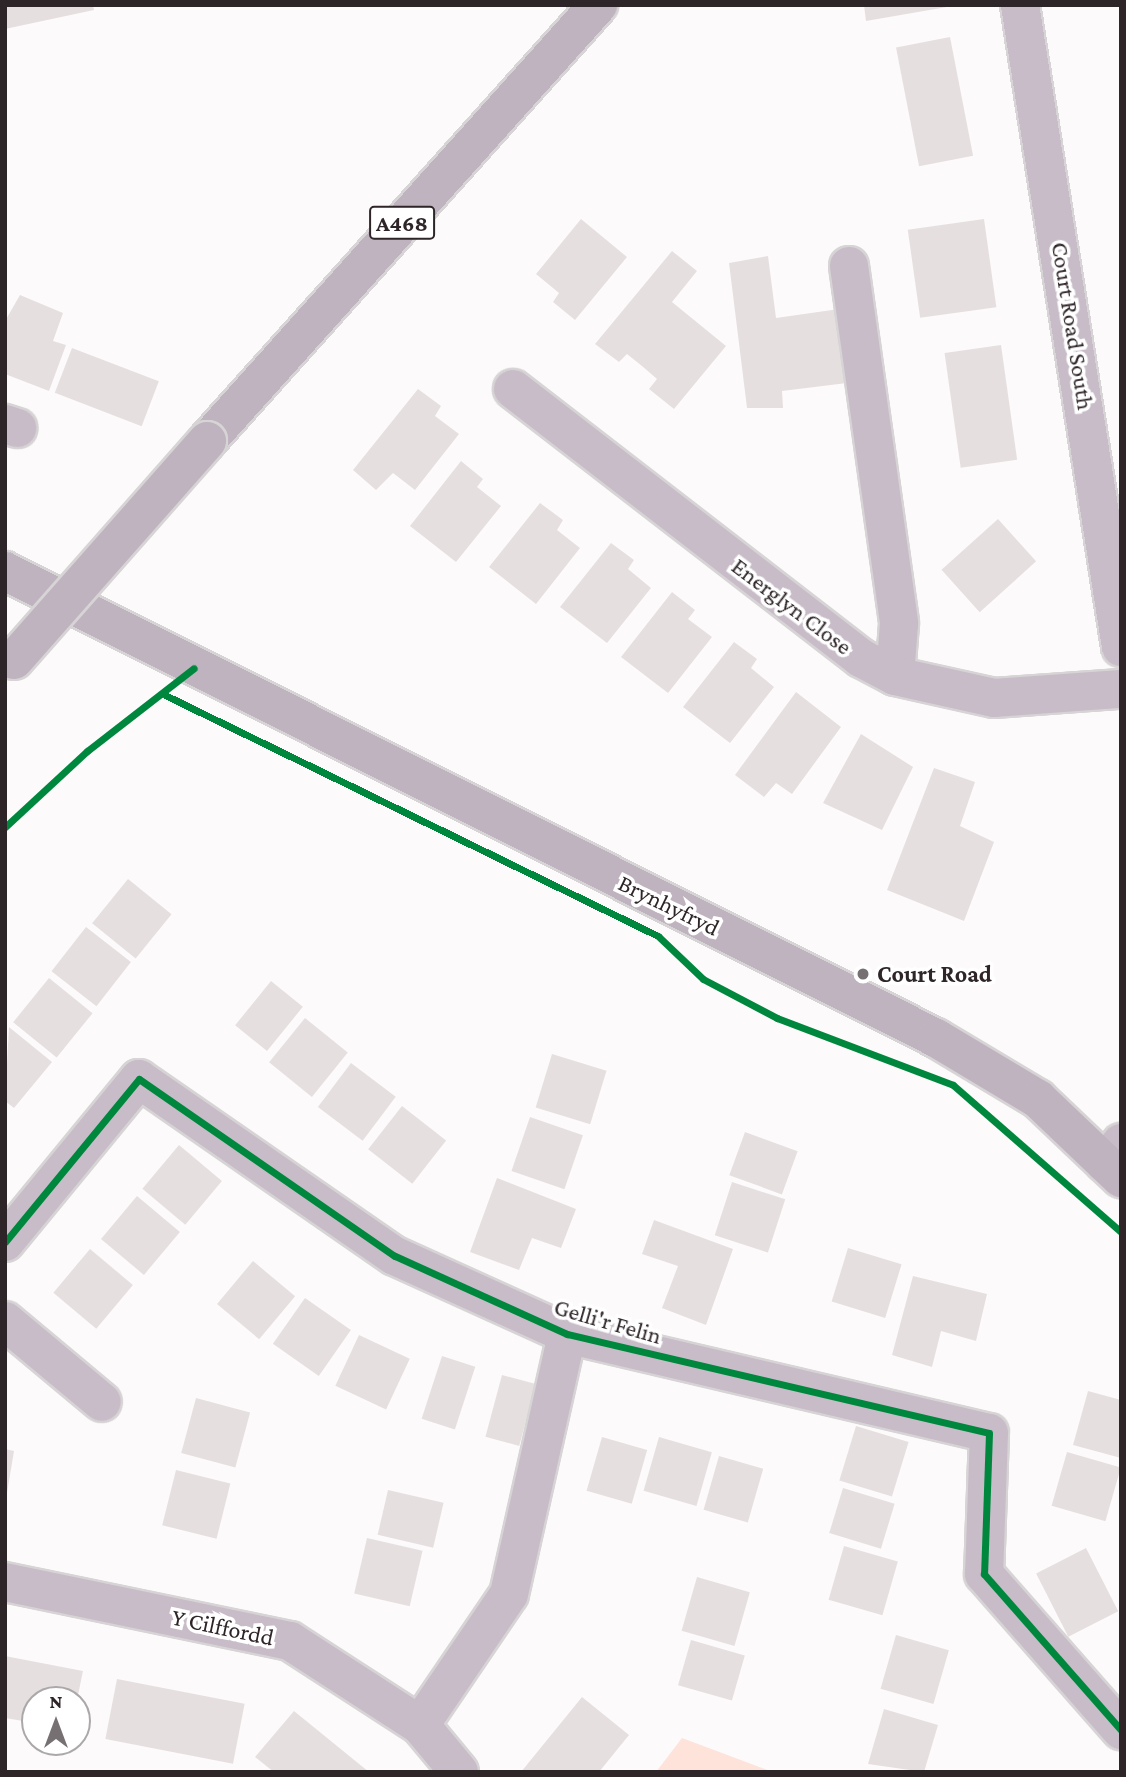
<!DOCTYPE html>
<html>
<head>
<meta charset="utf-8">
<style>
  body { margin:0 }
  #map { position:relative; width:1126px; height:1777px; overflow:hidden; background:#fdfafb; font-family:"Crimson Pro",serif }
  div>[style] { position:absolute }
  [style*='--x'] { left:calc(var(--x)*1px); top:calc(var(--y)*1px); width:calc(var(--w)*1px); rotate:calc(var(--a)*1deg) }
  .green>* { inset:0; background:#fee3db }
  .building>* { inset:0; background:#e6dfe0; transform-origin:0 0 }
  .roads { filter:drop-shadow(2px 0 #d7d4d5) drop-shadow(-2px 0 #d7d4d5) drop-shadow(0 2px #d7d4d5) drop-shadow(0 -2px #d7d4d5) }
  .minor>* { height:38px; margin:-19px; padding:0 19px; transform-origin:19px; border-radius:19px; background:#c7bcc7 }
  .major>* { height:38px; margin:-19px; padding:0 19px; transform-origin:19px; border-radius:19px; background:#bfb3bf }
  .bridges { filter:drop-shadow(2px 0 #d7d4d5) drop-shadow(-2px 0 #d7d4d5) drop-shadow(0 2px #d7d4d5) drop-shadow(0 -2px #d7d4d5) }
  .major-bridge>* { height:38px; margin:-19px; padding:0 19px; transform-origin:19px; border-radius:19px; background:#bfb3bf }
  .cycleway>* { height:7px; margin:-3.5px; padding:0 3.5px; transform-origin:3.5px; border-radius:3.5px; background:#00873e }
  .dots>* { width:19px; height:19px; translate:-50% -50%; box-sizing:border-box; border:4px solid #fff; border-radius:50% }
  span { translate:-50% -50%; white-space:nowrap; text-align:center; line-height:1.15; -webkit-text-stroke:7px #fff; paint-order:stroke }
  .shield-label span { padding:2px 5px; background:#fff; border:2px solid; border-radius:5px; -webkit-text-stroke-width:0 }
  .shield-label { font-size:23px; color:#2e2529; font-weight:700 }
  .street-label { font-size:24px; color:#2e2529 }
  .poi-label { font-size:24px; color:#2e2529; font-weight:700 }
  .left { translate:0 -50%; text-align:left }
  .frame { position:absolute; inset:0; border:7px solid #2e2529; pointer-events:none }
  .north { position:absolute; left:21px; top:1686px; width:70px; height:70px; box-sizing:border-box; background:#fff; border:2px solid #aba8a9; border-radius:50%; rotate:0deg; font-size:19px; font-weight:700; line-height:28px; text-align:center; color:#2e2529 }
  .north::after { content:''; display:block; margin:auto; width:24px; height:32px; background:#767072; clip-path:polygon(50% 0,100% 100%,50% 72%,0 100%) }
</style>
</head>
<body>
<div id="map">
  <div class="green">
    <div style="clip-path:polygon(682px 1738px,773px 1772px,656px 1772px)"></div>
  </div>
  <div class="building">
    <div style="clip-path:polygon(5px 5px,93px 5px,94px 10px,5px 29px)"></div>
    <div style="clip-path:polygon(864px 5px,947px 5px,947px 7px,866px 21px)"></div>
    <div style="left:950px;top:37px;width:121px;height:55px;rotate:79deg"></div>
    <div style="clip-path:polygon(581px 219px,627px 257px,575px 320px,553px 302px,559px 293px,536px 274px)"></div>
    <div style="left:984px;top:219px;width:89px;height:77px;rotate:82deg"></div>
    <div style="clip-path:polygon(672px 251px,697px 271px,672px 302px,726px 346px,674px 409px,649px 389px,657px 379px,642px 366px,627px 354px,619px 362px,595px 344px)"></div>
    <div style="clip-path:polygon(768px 256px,776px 318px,846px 308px,855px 382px,782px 391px,783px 408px,747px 408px,729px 263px)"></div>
    <div style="clip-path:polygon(20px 295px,63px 313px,53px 341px,66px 345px,49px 391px,5px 374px,5px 321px)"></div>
    <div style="left:1001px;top:345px;width:116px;height:57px;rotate:82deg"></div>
    <div style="left:72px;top:348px;width:93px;height:48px;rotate:21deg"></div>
    <div style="clip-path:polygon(418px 389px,441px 406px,435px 416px,459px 434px,415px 490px,393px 473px,376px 490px,353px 470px)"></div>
    <div style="clip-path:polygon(461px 461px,483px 479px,477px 487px,501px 506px,456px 562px,410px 526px)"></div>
    <div style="clip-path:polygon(540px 503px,563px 520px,557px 530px,580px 548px,536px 604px,489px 567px)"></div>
    <div style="left:998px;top:519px;width:57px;height:76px;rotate:48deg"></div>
    <div style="clip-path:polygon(611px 543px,634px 560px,628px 569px,651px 588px,607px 643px,560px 607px)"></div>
    <div style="clip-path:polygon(672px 592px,695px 610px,688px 619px,712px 637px,668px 693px,621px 657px)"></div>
    <div style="clip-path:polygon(734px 642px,757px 659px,751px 668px,774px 687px,730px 743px,683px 707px)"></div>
    <div style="clip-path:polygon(796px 692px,841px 727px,792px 794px,776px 783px,764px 797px,735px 775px)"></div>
    <div style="clip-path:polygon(861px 734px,913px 767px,882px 830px,823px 803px)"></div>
    <div style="clip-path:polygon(934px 768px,975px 782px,960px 826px,994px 842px,964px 921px,887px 890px)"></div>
    <div style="left:128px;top:879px;width:56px;height:57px;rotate:39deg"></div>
    <div style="left:86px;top:927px;width:57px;height:56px;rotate:38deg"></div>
    <div style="left:49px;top:978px;width:56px;height:57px;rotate:39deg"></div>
    <div style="left:271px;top:981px;width:41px;height:57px;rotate:39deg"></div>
    <div style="left:305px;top:1018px;width:55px;height:57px;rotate:39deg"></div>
    <div style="clip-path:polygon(9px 1027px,52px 1062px,14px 1108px,5px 1101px)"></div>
    <div style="left:552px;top:1054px;width:57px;height:56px;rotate:17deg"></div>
    <div style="left:351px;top:1063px;width:56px;height:55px;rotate:37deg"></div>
    <div style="left:402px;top:1106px;width:56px;height:55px;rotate:38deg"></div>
    <div style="left:530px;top:1117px;width:56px;height:57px;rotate:19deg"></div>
    <div style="left:745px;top:1132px;width:56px;height:46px;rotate:20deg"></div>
    <div style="left:179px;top:1145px;width:56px;height:57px;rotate:40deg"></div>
    <div style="clip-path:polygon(497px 1178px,576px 1209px,561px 1248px,532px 1238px,519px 1270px,470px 1252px)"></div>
    <div style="left:732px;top:1182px;width:56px;height:56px;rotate:18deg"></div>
    <div style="left:137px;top:1196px;width:56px;height:56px;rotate:40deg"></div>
    <div style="clip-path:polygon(654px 1220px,733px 1249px,706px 1325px,662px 1308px,678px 1266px,642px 1254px)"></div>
    <div style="left:848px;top:1248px;width:56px;height:56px;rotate:17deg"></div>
    <div style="left:90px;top:1249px;width:56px;height:57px;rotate:40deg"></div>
    <div style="left:253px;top:1261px;width:55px;height:56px;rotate:40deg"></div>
    <div style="clip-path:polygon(913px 1276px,987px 1294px,976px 1341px,941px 1331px,932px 1367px,892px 1355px)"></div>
    <div style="left:305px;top:1298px;width:56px;height:56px;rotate:35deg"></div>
    <div style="left:359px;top:1335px;width:56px;height:56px;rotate:25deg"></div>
    <div style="left:442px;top:1356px;width:35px;height:66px;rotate:18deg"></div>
    <div style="left:502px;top:1375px;width:35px;height:64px;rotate:15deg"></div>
    <div style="clip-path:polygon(1088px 1391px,1121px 1400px,1121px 1458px,1073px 1445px)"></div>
    <div style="left:196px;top:1398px;width:56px;height:57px;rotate:15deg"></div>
    <div style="left:856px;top:1426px;width:55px;height:57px;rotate:17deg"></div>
    <div style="left:602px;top:1437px;width:47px;height:56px;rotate:16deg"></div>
    <div style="left:659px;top:1437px;width:55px;height:56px;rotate:16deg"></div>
    <div style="clip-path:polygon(5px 1449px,14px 1451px,7px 1493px,5px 1492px)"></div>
    <div style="left:1067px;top:1452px;width:56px;height:56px;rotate:16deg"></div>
    <div style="left:719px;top:1456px;width:46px;height:56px;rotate:16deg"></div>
    <div style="left:176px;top:1470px;width:56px;height:57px;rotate:14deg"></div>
    <div style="left:843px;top:1488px;width:54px;height:47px;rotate:17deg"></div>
    <div style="left:388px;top:1490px;width:57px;height:46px;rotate:13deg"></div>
    <div style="left:367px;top:1538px;width:57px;height:57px;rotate:13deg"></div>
    <div style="left:844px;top:1546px;width:56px;height:56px;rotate:16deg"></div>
    <div style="left:1086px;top:1548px;width:71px;height:56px;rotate:63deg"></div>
    <div style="left:697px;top:1577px;width:55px;height:56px;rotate:16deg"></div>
    <div style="left:896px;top:1635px;width:55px;height:56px;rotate:16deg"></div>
    <div style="left:691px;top:1640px;width:56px;height:47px;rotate:16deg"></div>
    <div style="clip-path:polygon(5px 1656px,83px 1671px,77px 1700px,35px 1700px,35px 1723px,5px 1718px)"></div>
    <div style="left:117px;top:1679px;width:130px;height:61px;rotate:11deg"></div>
    <div style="clip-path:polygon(582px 1697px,629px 1735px,599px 1772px,521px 1772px)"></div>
    <div style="clip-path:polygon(884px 1709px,938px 1725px,924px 1772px,868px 1764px)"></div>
    <div style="clip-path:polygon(294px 1711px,369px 1772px,274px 1772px,255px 1757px)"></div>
  </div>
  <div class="roads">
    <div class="minor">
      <div style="--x:1020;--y:5;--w:650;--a:81.06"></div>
      <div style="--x:849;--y:266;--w:361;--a:82"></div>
      <div style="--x:899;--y:624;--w:52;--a:94.4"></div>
      <div style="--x:513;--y:389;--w:440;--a:37.7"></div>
      <div style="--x:861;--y:658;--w:38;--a:28"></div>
      <div style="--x:895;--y:676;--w:101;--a:12.5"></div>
      <div style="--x:994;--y:698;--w:127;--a:-4.1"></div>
      <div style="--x:5;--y:424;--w:13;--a:18"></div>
      <div style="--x:1105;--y:1163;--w:26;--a:-51"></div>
      <div style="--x:5;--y:1242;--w:211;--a:-50.6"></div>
      <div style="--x:139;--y:1079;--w:311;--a:34.7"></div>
      <div style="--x:395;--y:1256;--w:189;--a:24.4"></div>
      <div style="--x:567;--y:1334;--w:433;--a:13.2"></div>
      <div style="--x:989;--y:1433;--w:141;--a:92"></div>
      <div style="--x:984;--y:1574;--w:208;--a:48.7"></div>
      <div style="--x:5;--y:1321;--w:126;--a:39.9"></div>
      <div style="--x:5;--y:1582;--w:291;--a:11.7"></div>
      <div style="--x:290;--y:1641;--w:155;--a:32.9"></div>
      <div style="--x:420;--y:1725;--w:61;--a:50.3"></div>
      <div style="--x:420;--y:1725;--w:158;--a:-55.8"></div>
      <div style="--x:509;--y:1594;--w:266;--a:-77.4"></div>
    </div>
    <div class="major">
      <div style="--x:207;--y:441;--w:586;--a:-48.11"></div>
      <div style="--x:5;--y:571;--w:1042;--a:26.64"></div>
      <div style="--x:936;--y:1038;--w:119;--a:30.9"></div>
      <div style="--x:1038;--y:1099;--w:115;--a:43.6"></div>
    </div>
  </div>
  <div class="bridges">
    <div class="major-bridge">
      <div style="--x:14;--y:660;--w:292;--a:-48.6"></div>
    </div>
  </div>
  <div class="cycleway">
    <div style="--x:165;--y:695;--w:549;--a:26.05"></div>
    <div style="--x:658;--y:936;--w:62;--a:43.7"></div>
    <div style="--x:703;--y:979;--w:84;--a:27.8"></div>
    <div style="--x:777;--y:1018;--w:188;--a:20.8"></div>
    <div style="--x:953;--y:1085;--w:223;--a:41.2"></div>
    <div style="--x:5;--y:827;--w:112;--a:-42.8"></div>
    <div style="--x:87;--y:751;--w:135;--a:-37.8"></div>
    <div style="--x:5;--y:1242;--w:211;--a:-50.6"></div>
    <div style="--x:139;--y:1079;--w:311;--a:34.7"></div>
    <div style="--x:395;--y:1256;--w:189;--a:24.4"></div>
    <div style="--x:567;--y:1334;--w:433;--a:13.2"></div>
    <div style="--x:989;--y:1433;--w:141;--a:92"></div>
    <div style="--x:984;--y:1574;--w:208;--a:48.7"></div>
  </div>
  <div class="dots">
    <div style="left:863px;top:974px;background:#767072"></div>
  </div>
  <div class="shield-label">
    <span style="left:402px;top:223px">A468</span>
  </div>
  <div class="street-label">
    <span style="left:1073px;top:326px;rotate:81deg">Court Road South</span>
    <span style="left:792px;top:606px;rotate:37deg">Energlyn Close</span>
    <span style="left:669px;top:905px;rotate:26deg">Brynhyfryd</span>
    <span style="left:608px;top:1321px;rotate:16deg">Gelli'r Felin</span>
    <span style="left:223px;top:1627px;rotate:12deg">Y Cilffordd</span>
  </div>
  <div class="poi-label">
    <span class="left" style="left:877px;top:974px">Court Road</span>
  </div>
  <div class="frame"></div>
  <div class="north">N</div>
</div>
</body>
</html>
